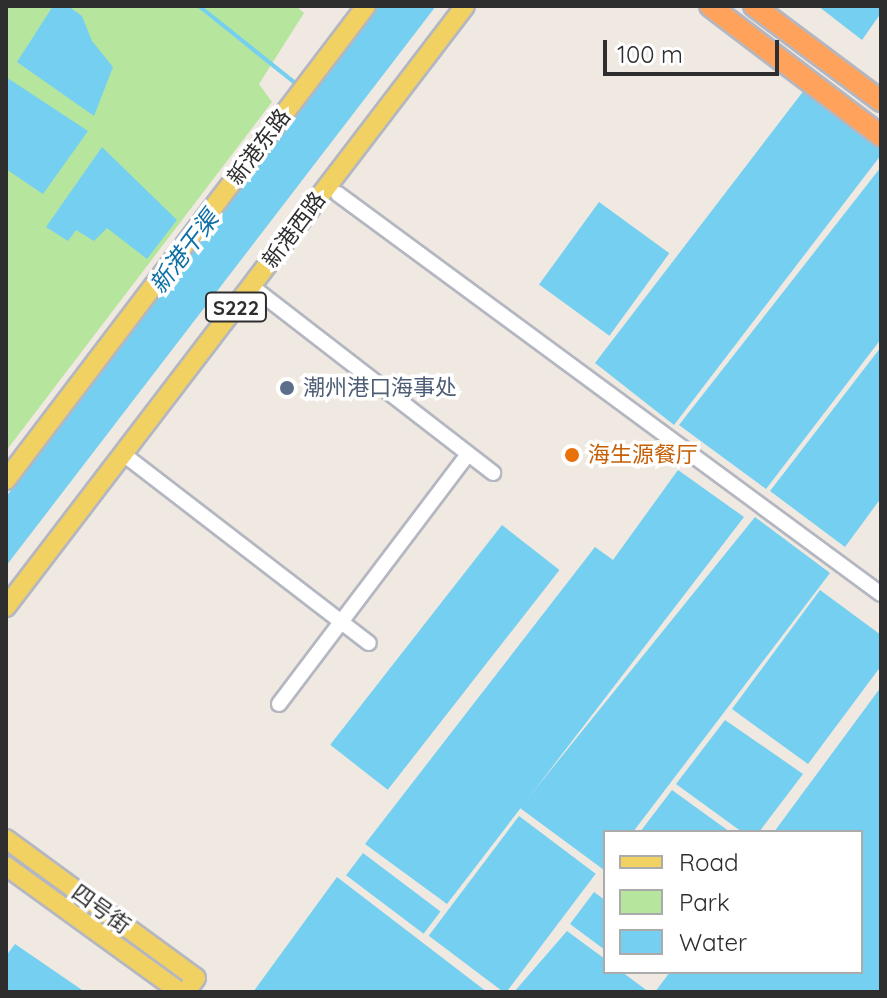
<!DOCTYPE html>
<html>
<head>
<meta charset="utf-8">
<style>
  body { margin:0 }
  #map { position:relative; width:887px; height:998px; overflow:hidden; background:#efe9e1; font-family:Quicksand,"Noto Sans SC",sans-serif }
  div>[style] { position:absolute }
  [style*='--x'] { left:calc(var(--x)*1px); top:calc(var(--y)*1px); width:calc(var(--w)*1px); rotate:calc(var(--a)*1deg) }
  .green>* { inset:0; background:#b6e59e }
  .water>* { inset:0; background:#75cff0; transform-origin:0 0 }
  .stream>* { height:4px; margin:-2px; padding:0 2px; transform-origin:2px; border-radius:2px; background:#75cff0 }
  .roads { filter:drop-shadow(2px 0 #b4b7c1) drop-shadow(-2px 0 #b4b7c1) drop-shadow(0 2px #b4b7c1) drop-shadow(0 -2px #b4b7c1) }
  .minor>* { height:14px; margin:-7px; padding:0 7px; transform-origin:7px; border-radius:7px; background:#fff }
  .major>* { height:18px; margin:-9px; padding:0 9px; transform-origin:9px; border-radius:9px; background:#f2d163 }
  .highway>* { height:20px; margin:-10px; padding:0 10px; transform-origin:10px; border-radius:10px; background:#ffa35c }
  .dots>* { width:22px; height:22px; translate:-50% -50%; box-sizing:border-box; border:4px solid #fff; border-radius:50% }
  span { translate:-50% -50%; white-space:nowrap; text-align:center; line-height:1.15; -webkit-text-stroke:7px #fff; paint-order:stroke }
  .shield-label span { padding:2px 6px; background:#fff; border:2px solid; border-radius:6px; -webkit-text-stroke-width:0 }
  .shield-label { font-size:20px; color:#2e2e2e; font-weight:700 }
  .street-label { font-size:22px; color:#2e2e2e }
  .service-label { font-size:22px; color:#4e5e75 }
  .left { translate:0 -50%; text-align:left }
  .food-label { font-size:22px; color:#c56008 }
  .water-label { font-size:24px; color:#0d6fa3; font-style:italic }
  .frame { position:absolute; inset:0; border:8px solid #2e2e2e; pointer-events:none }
  .legend { position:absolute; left:603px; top:830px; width:260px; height:144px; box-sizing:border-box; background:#fff; border:2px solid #ababab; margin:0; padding:10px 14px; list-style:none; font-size:24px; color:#2e2e2e }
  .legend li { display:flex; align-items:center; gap:16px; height:40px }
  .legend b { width:40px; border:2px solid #ababab }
  .scale { position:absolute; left:603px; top:40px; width:176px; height:36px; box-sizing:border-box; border:4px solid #2e2e2e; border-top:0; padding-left:10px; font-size:24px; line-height:28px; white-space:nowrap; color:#2e2e2e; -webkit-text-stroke:6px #fff; paint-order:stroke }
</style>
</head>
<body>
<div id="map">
  <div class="green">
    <div style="clip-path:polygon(6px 6px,296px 6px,304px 13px,259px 84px,272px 102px,6px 451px)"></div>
  </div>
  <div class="water">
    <div style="clip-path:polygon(53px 6px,68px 6px,82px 16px,92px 41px,113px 67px,94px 116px,17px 62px)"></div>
    <div style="clip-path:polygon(377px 6px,436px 6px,6px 566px,6px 497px)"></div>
    <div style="clip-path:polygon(818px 6px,881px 6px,881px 13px,862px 40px)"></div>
    <div style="clip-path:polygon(6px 77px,88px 131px,43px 194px,6px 169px)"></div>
    <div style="clip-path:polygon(805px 89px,881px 148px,881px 155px,674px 425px,595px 363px)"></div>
    <div style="clip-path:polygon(102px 147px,177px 220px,147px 259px,107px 228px,94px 241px,76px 230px,68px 241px,46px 227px)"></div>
    <div style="clip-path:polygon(881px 167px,881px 339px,766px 489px,679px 425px)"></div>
    <div style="left:599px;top:202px;width:87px;height:102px;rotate:36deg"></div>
    <div style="clip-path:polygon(881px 347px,881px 498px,845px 547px,770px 491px)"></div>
    <div style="clip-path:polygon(678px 470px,744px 517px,447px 904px,365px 844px,595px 547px,613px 560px)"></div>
    <div style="clip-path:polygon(755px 517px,830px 573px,633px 832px,605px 832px,604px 870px,520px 808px)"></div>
    <div style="left:502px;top:525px;width:73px;height:279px;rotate:38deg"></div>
    <div style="clip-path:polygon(820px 590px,881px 635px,881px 666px,808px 764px,732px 709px)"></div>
    <div style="clip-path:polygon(881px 687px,881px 992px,655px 992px,670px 972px,861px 972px,861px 832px,774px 832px)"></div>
    <div style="clip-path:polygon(725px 720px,803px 774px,759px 832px,742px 832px,676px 784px)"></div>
    <div style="clip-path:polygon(672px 790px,730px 832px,640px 832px)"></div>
    <div style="left:519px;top:816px;width:96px;height:150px;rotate:37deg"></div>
    <div style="left:363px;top:853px;width:97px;height:28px;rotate:37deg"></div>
    <div style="clip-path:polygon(337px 877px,487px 992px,253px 992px)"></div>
    <div style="clip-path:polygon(594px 892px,605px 900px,605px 950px,570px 924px)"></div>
    <div style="clip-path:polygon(567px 931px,605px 959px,605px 972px,622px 972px,649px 992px,514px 992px)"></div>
    <div style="clip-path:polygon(15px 944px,85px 992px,6px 992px,6px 956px)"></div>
  </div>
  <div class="stream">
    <div style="--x:199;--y:6;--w:123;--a:38.7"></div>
  </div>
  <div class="roads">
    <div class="minor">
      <div style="--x:338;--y:194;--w:674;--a:36.38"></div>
      <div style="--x:259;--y:292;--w:296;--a:37.7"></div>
      <div style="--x:131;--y:460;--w:300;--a:37.6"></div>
      <div style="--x:279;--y:704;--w:313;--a:-52.9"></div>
    </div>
    <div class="major">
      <div style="--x:6;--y:480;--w:595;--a:-52.78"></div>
      <div style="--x:6;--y:607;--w:756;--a:-52.63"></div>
      <div style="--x:6;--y:839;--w:235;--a:36.2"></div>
      <div style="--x:196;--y:978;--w:17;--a:126"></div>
      <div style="--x:6;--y:866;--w:215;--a:35.9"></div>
    </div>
    <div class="highway">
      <div style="--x:710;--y:6;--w:215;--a:37.2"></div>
      <div style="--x:754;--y:6;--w:159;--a:36.8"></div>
    </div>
  </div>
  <div class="dots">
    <div style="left:287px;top:388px;background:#5c6f8a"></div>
    <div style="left:572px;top:455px;background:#e8710a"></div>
  </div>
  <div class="shield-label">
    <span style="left:236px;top:307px">S222</span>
  </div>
  <div class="street-label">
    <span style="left:259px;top:147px;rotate:-53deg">新港东路</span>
    <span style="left:294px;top:230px;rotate:-53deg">新港西路</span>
    <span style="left:101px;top:909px;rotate:36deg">四号街</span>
  </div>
  <div class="service-label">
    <span class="left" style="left:303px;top:388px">潮州港口海事处</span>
  </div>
  <div class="food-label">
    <span class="left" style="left:588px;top:455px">海生源餐厅</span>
  </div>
  <div class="water-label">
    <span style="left:184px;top:252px;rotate:-53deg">新港干渠</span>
  </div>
  <div class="frame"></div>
  <ul class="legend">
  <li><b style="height:10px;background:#f2d163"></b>Road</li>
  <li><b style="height:22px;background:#b6e59e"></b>Park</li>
  <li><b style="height:22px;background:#75cff0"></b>Water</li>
  </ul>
  <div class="scale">100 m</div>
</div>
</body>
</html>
